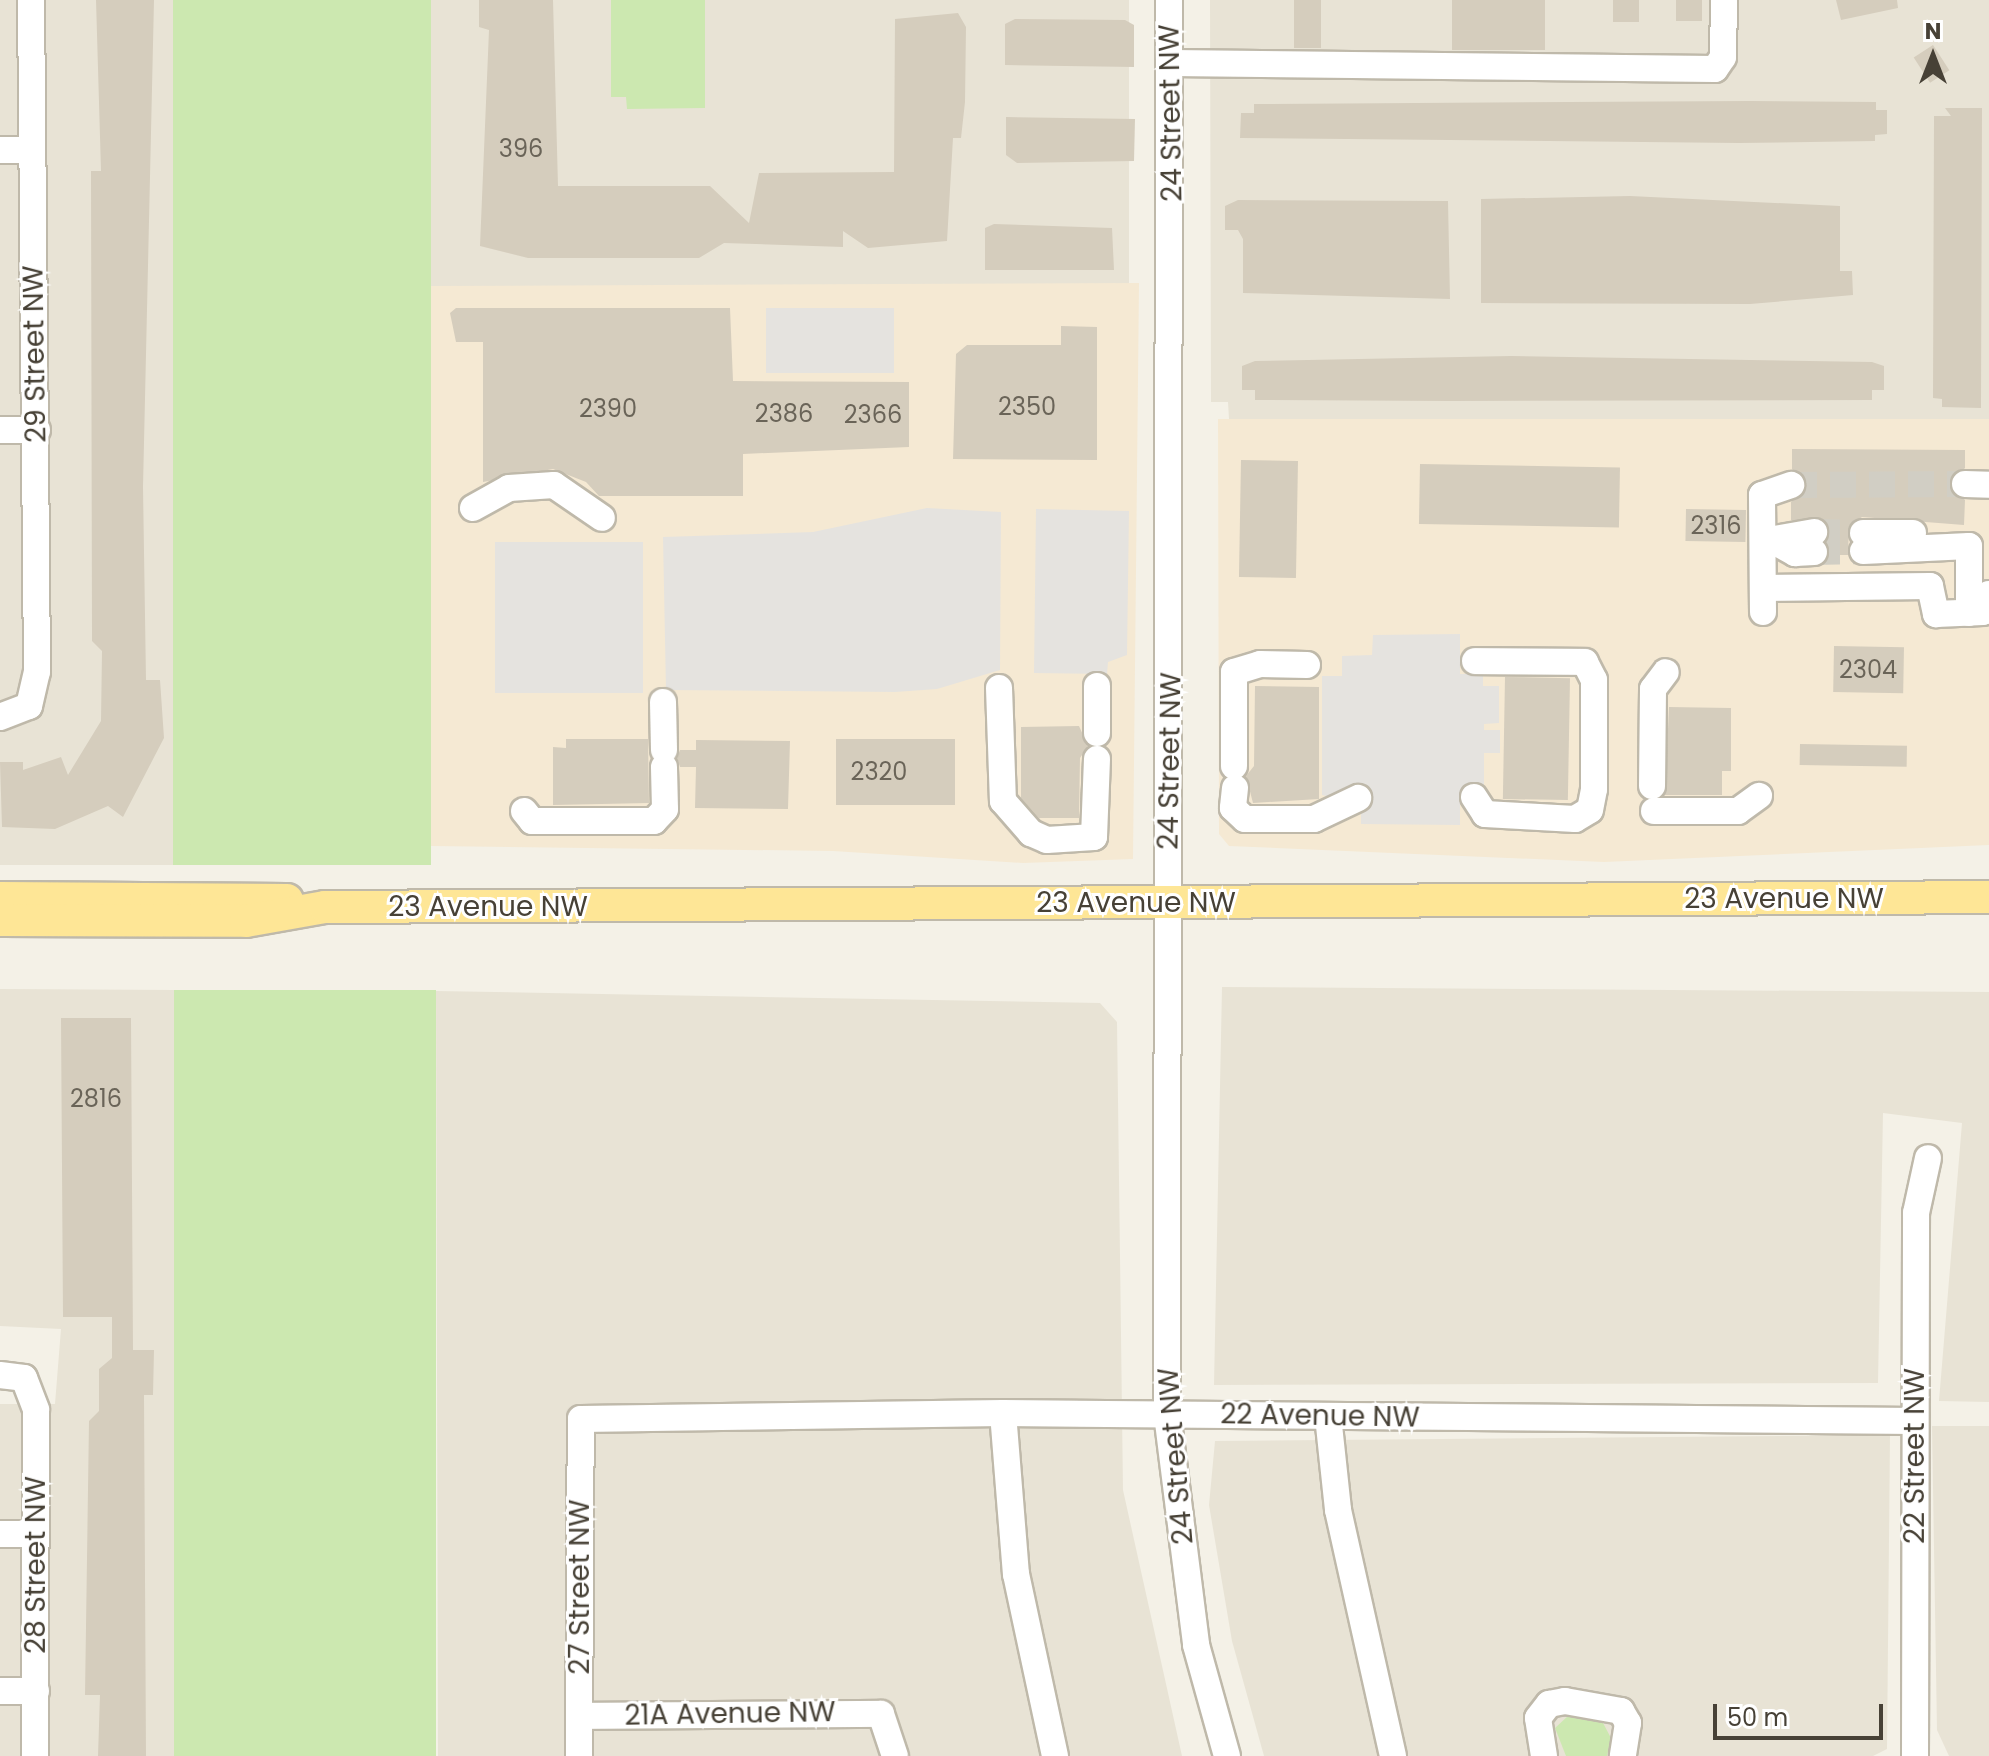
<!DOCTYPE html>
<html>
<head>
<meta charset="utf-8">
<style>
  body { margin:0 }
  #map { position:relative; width:1989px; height:1756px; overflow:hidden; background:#f4f1e7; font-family:Poppins,sans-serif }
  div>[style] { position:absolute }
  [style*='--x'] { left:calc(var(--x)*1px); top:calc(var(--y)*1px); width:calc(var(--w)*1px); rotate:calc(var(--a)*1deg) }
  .residential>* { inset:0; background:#e8e3d5; transform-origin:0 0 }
  .commercial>* { inset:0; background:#f5e9d3 }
  .green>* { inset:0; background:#cce8b0; transform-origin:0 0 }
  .parking>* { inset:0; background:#e5e3df; transform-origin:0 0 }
  .building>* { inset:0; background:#d5cdbd; transform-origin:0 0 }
  .minor-tunnel>* { height:26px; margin-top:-13px; transform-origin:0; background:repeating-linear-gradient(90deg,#d1cec4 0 26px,transparent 0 39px) }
  .roads { filter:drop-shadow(2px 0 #bfb9aa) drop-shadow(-2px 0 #bfb9aa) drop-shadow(0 2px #bfb9aa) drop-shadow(0 -2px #bfb9aa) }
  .minor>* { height:26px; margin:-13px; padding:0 13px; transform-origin:13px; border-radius:13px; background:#fff }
  .major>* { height:32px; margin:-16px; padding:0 16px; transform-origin:16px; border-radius:16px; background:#fee696 }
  span { translate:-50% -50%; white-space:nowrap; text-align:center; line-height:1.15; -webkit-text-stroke:6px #fff; paint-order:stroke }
  .number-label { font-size:24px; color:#6a6458 }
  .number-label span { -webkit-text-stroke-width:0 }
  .street-label { font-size:28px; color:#474136 }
  .north { position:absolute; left:1893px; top:16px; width:80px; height:80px; -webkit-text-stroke:6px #fff; paint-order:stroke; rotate:0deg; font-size:22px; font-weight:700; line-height:32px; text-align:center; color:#474136 }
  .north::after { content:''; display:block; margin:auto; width:28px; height:36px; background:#474136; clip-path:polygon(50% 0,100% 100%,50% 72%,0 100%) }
  .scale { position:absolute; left:1713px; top:1704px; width:170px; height:36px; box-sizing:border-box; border:4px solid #474136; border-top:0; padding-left:10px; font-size:24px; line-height:28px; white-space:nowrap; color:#474136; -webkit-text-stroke:6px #fff; paint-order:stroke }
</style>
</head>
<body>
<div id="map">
  <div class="residential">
    <div style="left:0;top:0;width:173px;height:865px"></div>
    <div style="left:431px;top:0;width:698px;height:286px"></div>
    <div style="clip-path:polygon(1210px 0,1989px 0,1989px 419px,1229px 419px,1228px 402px,1211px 402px)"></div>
    <div style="clip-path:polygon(1222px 987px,1989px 992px,1989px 1402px,1939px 1401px,1962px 1123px,1883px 1113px,1878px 1383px,1214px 1385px)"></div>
    <div style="clip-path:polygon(0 989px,174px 990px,186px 1756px,0 1756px,0 1404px,55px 1404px,61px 1329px,0 1326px)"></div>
    <div style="clip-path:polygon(436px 991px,1100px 1003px,1117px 1022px,1123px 1490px,1182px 1756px,438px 1756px)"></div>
    <div style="clip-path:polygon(1932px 1426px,1989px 1426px,1989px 1756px,1949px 1756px,1937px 1730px)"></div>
    <div style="clip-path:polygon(1890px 1435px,1887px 1749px,1873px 1756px,1264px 1756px,1232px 1641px,1209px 1505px,1215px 1441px)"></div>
  </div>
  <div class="commercial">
    <div style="clip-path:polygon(1139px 283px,1133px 859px,1023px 863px,833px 851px,431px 846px,430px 286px)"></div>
    <div style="clip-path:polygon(1218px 419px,1989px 419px,1989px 845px,1604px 862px,1229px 846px,1219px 834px)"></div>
  </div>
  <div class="green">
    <div style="left:173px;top:0;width:258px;height:865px"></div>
    <div style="clip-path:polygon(611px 0,705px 0,705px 108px,627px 109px,626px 97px,611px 97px)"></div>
    <div style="left:174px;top:990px;width:262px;height:766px"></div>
    <div style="clip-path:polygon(1568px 1716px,1603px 1723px,1611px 1738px,1607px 1756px,1566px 1756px,1555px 1728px)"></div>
  </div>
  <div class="parking">
    <div style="left:894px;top:308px;width:65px;height:128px;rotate:90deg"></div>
    <div style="clip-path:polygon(927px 508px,1001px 512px,1000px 670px,937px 689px,895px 692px,666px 690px,663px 537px,813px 532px)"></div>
    <div style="clip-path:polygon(1036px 509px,1129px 511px,1127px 655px,1108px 662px,1107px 674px,1034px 673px)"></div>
    <div style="left:495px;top:542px;width:148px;height:151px"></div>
    <div style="clip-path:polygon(1460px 634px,1460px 674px,1483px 674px,1483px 686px,1499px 686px,1499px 723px,1484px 724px,1484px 730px,1500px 730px,1500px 753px,1484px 753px,1484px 805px,1460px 804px,1460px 825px,1361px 824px,1361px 804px,1322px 795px,1322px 676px,1342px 676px,1342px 656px,1372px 655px,1373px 635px)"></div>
  </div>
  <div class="building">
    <div style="clip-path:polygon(96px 0,154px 0,143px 487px,146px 680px,160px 680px,164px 738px,123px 817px,108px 806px,55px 829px,2px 827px,0 762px,23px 762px,23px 770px,61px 757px,68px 775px,101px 721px,102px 651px,92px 641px,91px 171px,101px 171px)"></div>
    <div style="clip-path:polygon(479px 0,553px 0,558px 186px,710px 186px,749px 223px,759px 173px,894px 172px,895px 19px,958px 13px,966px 27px,965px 102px,961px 138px,953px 138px,947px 241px,868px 248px,843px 231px,843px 247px,724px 243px,699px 258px,528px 258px,480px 246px,489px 30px,479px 27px)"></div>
    <div style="left:1294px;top:0;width:27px;height:48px"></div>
    <div style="left:1452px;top:0;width:93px;height:50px"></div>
    <div style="left:1613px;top:0;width:26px;height:22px"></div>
    <div style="left:1676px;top:0;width:26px;height:21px"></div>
    <div style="clip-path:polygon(1836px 0,1897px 0,1898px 8px,1841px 20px)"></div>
    <div style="clip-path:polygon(1015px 19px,1125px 20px,1134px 25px,1134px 67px,1005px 65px,1005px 24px)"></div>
    <div style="left:1933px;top:45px;width:30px;height:23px;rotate:57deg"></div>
    <div style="clip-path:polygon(1750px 101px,1876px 102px,1876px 110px,1887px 110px,1887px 134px,1875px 135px,1875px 141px,1739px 143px,1240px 138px,1241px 113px,1254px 113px,1254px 104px)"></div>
    <div style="clip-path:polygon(1945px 108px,1982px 108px,1981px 408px,1942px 407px,1942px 399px,1933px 398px,1934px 116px,1951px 116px)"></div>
    <div style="clip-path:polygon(1006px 117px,1135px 119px,1134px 161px,1017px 163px,1006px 155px)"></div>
    <div style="clip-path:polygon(1630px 196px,1840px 206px,1840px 271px,1852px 271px,1853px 295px,1750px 304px,1481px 303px,1481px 199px)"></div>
    <div style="clip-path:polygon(1238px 200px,1448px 201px,1450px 299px,1243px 293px,1243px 239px,1238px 230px,1225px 230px,1225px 206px)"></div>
    <div style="clip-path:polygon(994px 224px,1112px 228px,1114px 270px,985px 270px,985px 228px)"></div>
    <div style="clip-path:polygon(456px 308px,730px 308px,733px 381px,909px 382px,909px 447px,743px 454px,743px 496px,599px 496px,586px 482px,553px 469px,483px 482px,483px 342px,456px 342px,450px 313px)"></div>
    <div style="clip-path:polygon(1061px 326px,1097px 327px,1097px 460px,953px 459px,956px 354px,967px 345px,1061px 345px)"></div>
    <div style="clip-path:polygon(1511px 356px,1872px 362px,1884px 366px,1884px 390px,1872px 390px,1872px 400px,1450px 401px,1255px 400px,1255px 390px,1242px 390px,1242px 366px,1255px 361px)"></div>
    <div style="clip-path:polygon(1792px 449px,1965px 450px,1965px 468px,1949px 484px,1965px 500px,1964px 525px,1862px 517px,1849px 526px,1848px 555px,1829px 555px,1826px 521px,1791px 520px,1791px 502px,1807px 487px,1792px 469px)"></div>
    <div style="left:1241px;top:460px;width:57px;height:117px;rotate:1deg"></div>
    <div style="left:1420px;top:464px;width:200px;height:60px;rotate:1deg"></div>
    <div style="left:1686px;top:509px;width:60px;height:32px;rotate:1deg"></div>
    <div style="left:1834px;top:646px;width:70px;height:46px;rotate:1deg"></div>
    <div style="left:1505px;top:677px;width:65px;height:122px;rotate:1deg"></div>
    <div style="clip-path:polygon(1255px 686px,1319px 687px,1319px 799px,1253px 803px,1246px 776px,1254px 766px)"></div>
    <div style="clip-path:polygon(1669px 707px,1731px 708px,1731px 771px,1722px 771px,1722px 795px,1665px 795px)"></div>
    <div style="clip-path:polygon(1079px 726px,1088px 746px,1080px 758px,1079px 818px,1039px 818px,1021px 798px,1021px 727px)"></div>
    <div style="clip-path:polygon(566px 739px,648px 739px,649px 803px,553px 805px,553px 747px,566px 748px)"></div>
    <div style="left:836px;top:739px;width:119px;height:66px"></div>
    <div style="clip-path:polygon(696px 740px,790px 741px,788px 809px,695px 808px,696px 767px,680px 767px,677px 758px,680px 750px,696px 750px)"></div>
    <div style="left:1800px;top:744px;width:107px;height:21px;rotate:1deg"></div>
    <div style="clip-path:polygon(61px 1018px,131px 1018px,133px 1350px,154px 1350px,153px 1395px,144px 1395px,146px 1756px,98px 1756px,100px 1695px,85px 1695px,89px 1421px,99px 1411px,99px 1369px,112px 1358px,112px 1317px,63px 1317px)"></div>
  </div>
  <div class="minor-tunnel">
    <div style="--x:1791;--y:485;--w:174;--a:-0.3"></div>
    <div style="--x:1814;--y:532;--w:49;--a:1.2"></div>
    <div style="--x:1814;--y:552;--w:49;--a:-1.2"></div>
  </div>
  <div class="roads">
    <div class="minor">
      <div style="--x:1169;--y:0;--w:1414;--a:90.08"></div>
      <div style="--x:1167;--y:1414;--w:233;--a:82.8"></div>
      <div style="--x:1196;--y:1645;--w:115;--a:74.4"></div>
      <div style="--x:1171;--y:63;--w:544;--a:0.63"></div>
      <div style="--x:1715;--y:69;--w:14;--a:-56"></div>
      <div style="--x:1723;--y:57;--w:57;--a:-89"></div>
      <div style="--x:0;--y:150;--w:29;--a:0"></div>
      <div style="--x:0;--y:430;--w:37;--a:0"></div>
      <div style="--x:1965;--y:484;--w:24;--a:2"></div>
      <div style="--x:473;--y:508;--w:41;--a:-29.1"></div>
      <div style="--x:509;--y:488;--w:45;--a:-3.8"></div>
      <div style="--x:554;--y:485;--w:58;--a:34.5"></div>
      <div style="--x:1863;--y:533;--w:50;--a:0"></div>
      <div style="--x:1763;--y:541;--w:52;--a:-10"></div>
      <div style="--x:1775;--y:542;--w:23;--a:29"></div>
      <div style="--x:1795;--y:553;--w:19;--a:-3"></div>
      <div style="--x:1863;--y:551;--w:106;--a:-2.7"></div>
      <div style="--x:1969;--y:546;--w:67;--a:90"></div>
      <div style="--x:1763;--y:588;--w:167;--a:-0.7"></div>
      <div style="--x:1930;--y:586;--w:29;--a:78"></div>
      <div style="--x:1936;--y:614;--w:47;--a:-2.4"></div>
      <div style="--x:1983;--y:612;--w:19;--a:-72"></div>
      <div style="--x:1763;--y:612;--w:117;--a:-90.5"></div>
      <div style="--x:1762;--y:495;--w:31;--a:-19"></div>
      <div style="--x:999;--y:688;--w:113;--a:88"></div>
      <div style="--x:1003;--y:801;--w:43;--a:48.8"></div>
      <div style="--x:1031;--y:833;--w:17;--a:24"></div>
      <div style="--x:1047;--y:840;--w:47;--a:-3.7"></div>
      <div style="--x:1094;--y:837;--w:78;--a:-87.8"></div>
      <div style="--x:663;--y:702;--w:48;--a:88.8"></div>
      <div style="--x:0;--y:717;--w:31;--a:-21"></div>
      <div style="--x:29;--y:706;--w:35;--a:-77"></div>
      <div style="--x:37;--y:672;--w:672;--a:-90.51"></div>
      <div style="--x:1097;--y:733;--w:47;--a:-90"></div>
      <div style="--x:1234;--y:766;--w:94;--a:-90"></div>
      <div style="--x:1234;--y:672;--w:27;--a:-17"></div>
      <div style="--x:1260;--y:664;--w:47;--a:1.2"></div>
      <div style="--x:1652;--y:786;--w:97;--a:-89.4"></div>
      <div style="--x:1653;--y:689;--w:21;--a:-53"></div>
      <div style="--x:1235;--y:788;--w:20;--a:96"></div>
      <div style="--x:1233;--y:808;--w:16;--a:43"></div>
      <div style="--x:1245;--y:819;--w:69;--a:0"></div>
      <div style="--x:1314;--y:819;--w:49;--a:-25.5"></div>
      <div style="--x:1474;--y:797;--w:20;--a:57"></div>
      <div style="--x:1485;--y:814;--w:90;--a:3.2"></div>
      <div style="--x:1575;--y:819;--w:17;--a:-31"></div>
      <div style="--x:1590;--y:810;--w:21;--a:-79"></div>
      <div style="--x:1594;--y:789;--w:109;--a:-90"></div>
      <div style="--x:1594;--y:680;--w:20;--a:-117"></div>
      <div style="--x:1585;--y:662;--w:110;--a:-179.5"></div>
      <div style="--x:524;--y:811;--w:13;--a:51"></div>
      <div style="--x:532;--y:821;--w:122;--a:0"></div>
      <div style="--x:654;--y:821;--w:16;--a:-47"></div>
      <div style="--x:665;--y:809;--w:42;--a:-91.4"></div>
      <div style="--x:1654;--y:811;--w:84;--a:0"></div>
      <div style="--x:1738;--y:811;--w:26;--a:-36"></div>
      <div style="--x:0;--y:1375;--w:24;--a:7"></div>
      <div style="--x:24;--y:1378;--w:34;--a:69"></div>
      <div style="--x:36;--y:1410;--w:346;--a:90.2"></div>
      <div style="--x:1003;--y:1413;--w:162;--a:85.4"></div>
      <div style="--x:1016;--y:1574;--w:186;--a:77.9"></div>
      <div style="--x:1328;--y:1416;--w:95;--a:83.9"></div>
      <div style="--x:1338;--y:1510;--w:252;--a:77.4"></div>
      <div style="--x:0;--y:1534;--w:35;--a:0"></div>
      <div style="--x:0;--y:1691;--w:36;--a:0"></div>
      <div style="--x:580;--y:1716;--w:301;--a:-0.4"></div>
      <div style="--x:881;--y:1714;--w:44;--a:71.6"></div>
      <div style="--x:579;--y:1756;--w:337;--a:-89.7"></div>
      <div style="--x:581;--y:1419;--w:422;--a:-0.8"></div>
      <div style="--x:1003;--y:1413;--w:912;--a:0.5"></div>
      <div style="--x:1544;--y:1756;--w:38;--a:-99"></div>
      <div style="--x:1538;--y:1718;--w:18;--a:-52"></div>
      <div style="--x:1549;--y:1704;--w:16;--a:-11"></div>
      <div style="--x:1565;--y:1701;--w:57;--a:10.1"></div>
      <div style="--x:1621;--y:1711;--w:14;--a:60"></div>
      <div style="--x:1628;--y:1723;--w:33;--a:99"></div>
      <div style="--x:1915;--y:1756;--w:543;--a:-89.89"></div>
      <div style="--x:1916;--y:1213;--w:56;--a:-77.7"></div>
    </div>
    <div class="major">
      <div style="--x:0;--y:898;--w:287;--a:0.4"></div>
      <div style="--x:0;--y:920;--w:246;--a:0.2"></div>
      <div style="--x:246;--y:921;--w:80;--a:-10"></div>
      <div style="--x:325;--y:907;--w:1664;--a:-0.34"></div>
    </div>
  </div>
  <div class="number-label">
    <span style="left:521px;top:149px">396</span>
    <span style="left:1027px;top:407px">2350</span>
    <span style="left:608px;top:409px">2390</span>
    <span style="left:784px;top:414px">2386</span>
    <span style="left:873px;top:415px">2366</span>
    <span style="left:1716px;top:526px">2316</span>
    <span style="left:1868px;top:670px">2304</span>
    <span style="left:879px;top:772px">2320</span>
    <span style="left:96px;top:1099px">2816</span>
  </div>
  <div class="street-label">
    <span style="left:1171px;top:113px;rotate:-91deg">24 Street NW</span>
    <span style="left:35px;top:354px;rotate:-91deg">29 Street NW</span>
    <span style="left:1170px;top:761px;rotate:-89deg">24 Street NW</span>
    <span style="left:1784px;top:899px">23 Avenue NW</span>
    <span style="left:1136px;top:903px">23 Avenue NW</span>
    <span style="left:488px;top:907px">23 Avenue NW</span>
    <span style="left:1320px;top:1416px;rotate:1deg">22 Avenue NW</span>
    <span style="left:1176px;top:1456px;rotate:-95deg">24 Street NW</span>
    <span style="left:1915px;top:1456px;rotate:-90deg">22 Street NW</span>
    <span style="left:36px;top:1565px;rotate:-90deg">28 Street NW</span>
    <span style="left:580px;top:1587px;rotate:-90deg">27 Street NW</span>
    <span style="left:730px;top:1714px;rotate:-1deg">21A Avenue NW</span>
  </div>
  <div class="north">N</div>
  <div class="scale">50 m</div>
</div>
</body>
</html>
